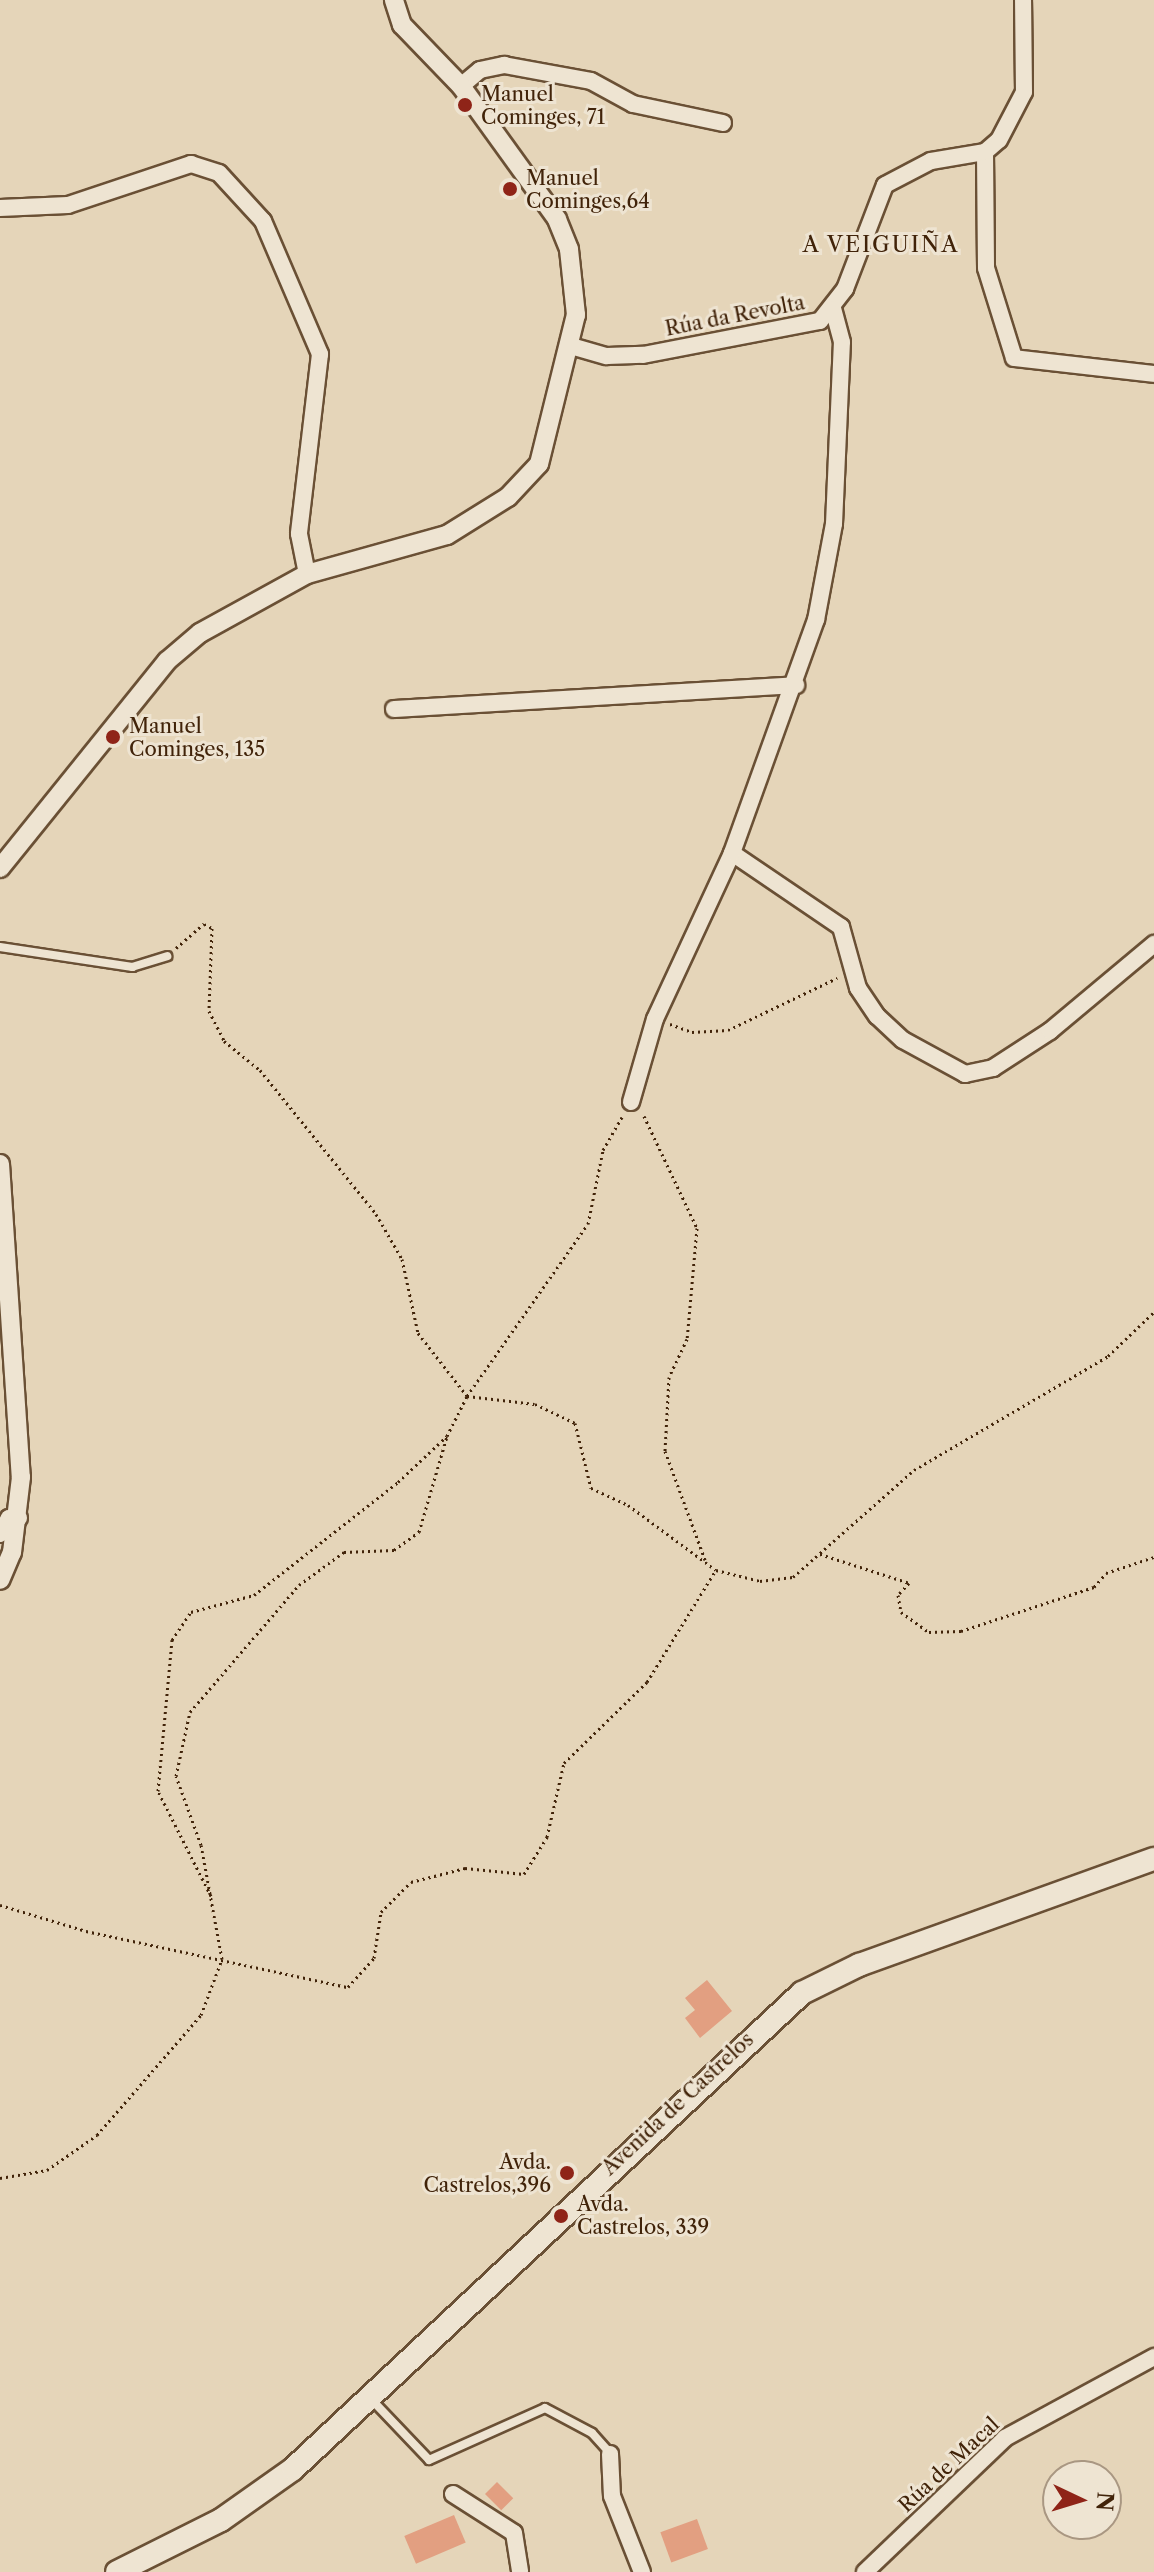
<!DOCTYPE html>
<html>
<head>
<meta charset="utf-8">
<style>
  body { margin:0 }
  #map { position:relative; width:1154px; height:2572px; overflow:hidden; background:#e5d5b9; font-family:"Libre Caslon Text",serif }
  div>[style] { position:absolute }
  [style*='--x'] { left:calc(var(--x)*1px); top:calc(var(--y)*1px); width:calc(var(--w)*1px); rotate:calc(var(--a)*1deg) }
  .building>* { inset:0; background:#e29f81; transform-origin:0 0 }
  .path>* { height:3px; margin-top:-1.5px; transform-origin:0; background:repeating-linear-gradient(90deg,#412309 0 2px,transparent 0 6px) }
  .roads { filter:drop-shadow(2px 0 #6a5035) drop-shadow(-2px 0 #6a5035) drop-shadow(0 2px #6a5035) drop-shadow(0 -2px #6a5035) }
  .service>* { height:8px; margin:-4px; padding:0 4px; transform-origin:4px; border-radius:4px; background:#eee4d2 }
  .minor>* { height:16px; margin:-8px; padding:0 8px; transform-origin:8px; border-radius:8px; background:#eee4d2 }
  .tertiary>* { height:18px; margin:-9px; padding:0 9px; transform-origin:9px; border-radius:9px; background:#eee4d2 }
  .secondary>* { height:22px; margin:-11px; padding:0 11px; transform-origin:11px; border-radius:11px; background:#eee4d2 }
  .dots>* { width:22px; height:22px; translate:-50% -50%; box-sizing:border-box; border:4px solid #eee4d2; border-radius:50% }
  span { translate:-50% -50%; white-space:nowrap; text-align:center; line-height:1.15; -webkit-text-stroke:6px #eee4d2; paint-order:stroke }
  .poi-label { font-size:20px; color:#412309 }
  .left { translate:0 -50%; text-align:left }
  .right { translate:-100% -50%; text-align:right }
  .street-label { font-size:20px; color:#412309 }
  .neighbourhood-label { font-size:22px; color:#412309; letter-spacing:2px }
  .north { position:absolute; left:1042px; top:2460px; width:80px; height:80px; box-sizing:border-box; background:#eee4d2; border:2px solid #a99782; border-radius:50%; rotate:94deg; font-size:22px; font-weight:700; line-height:32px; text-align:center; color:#412309 }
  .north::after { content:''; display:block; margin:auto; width:28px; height:36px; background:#8f2418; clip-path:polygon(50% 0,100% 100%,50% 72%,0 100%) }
</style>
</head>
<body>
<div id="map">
  <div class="building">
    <div style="clip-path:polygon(707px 1980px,732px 2011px,700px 2038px,685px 2018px,695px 2010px,685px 1998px)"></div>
    <div style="left:497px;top:2482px;width:23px;height:17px;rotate:45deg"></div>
    <div style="left:454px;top:2515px;width:30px;height:54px;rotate:67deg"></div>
    <div style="left:697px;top:2519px;width:32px;height:39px;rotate:70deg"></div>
  </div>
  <div class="path">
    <div style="--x:176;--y:948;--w:37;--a:-41"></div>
    <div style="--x:204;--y:924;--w:9;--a:27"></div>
    <div style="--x:212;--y:928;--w:83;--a:92.1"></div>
    <div style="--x:209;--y:1011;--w:34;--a:63"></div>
    <div style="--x:224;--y:1041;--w:46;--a:38.9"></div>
    <div style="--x:260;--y:1070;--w:185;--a:51.1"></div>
    <div style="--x:376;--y:1214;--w:52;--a:60"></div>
    <div style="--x:402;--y:1259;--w:76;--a:77.8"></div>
    <div style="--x:418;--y:1333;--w:80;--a:52.1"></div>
    <div style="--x:467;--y:1396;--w:210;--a:-54.9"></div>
    <div style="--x:588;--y:1224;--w:76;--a:-78.5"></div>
    <div style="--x:603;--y:1150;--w:38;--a:-60"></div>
    <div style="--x:670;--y:1024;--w:23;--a:20"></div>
    <div style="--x:692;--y:1032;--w:36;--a:-3"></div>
    <div style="--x:728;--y:1030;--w:121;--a:-25.5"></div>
    <div style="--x:644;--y:1116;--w:124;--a:64.7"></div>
    <div style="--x:697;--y:1228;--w:111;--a:95.1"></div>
    <div style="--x:687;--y:1339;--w:42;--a:115.3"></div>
    <div style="--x:669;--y:1377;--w:74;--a:93.1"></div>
    <div style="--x:665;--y:1451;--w:116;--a:69.8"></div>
    <div style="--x:820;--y:1554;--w:94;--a:18"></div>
    <div style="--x:909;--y:1583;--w:16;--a:133"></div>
    <div style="--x:898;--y:1595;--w:17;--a:80"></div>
    <div style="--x:901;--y:1612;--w:34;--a:36"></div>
    <div style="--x:929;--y:1632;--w:32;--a:-2"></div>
    <div style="--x:961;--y:1631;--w:140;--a:-18.3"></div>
    <div style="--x:1094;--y:1587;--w:18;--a:-49"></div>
    <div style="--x:1106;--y:1573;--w:51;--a:-18.4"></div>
    <div style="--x:211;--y:1896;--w:118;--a:-116.8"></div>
    <div style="--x:158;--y:1791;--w:152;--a:-84.7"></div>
    <div style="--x:172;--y:1640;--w:34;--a:-56"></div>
    <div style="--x:191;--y:1612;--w:65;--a:-15.1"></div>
    <div style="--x:254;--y:1595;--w:183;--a:-38.1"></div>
    <div style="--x:398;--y:1482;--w:67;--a:-43.2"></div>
    <div style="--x:447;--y:1436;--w:45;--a:-63.4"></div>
    <div style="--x:467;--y:1396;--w:68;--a:6.7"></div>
    <div style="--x:535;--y:1404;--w:44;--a:25.4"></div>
    <div style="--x:575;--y:1423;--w:67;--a:76.2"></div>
    <div style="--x:591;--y:1488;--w:41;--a:24.7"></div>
    <div style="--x:628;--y:1505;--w:109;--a:36.5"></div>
    <div style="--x:716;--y:1570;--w:45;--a:14"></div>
    <div style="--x:760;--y:1581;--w:33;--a:-7"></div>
    <div style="--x:793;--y:1577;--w:162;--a:-41.5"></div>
    <div style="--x:914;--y:1470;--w:225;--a:-30.4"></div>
    <div style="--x:1108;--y:1356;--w:64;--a:-43.7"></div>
    <div style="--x:0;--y:1905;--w:90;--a:16.8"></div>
    <div style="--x:86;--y:1931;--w:268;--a:12.1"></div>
    <div style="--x:348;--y:1987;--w:39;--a:-48"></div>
    <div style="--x:374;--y:1958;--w:47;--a:-81.3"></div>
    <div style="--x:381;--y:1912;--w:42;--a:-45"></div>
    <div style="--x:411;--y:1882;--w:56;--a:-14.5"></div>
    <div style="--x:465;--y:1868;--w:59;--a:5.8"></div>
    <div style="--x:524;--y:1874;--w:44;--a:-58.1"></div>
    <div style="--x:547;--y:1837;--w:76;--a:-77.1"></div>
    <div style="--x:564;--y:1763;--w:116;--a:-44.3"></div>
    <div style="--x:647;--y:1682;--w:132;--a:-58.4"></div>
    <div style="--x:0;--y:2178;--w:48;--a:-9.7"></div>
    <div style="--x:47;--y:2170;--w:61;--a:-35"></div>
    <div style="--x:97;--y:2135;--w:159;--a:-49.1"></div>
    <div style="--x:201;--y:2015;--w:60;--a:-69.4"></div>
    <div style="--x:222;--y:1959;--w:116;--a:-100.4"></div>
    <div style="--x:201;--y:1845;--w:73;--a:-109.9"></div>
    <div style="--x:176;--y:1776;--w:66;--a:-77.7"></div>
    <div style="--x:190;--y:1712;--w:167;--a:-49.4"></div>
    <div style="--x:299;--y:1585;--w:56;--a:-36.3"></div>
    <div style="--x:344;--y:1552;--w:50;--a:-2.3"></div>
    <div style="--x:394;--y:1550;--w:31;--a:-36"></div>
    <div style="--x:419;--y:1532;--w:100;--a:-73.7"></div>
  </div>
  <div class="roads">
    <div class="service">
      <div style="--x:0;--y:947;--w:134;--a:8.6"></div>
      <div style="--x:132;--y:967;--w:37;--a:-17"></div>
      <div style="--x:371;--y:2399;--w:84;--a:46.4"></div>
      <div style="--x:429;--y:2460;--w:127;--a:-24.1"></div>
      <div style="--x:545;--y:2408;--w:53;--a:28"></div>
      <div style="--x:592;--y:2433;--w:27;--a:48"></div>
    </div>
    <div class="minor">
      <div style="--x:461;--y:86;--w:25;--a:-40"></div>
      <div style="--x:480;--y:70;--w:25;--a:-12"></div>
      <div style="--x:504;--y:65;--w:88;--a:10.4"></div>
      <div style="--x:591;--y:81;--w:48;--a:28.7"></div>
      <div style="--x:633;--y:104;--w:92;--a:11.9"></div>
      <div style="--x:985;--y:152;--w:116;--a:89.5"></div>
      <div style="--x:986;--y:268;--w:94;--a:72.7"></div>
      <div style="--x:1014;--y:358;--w:141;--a:6.5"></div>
      <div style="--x:0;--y:208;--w:68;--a:-2.5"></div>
      <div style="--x:68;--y:205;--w:130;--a:-18.4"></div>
      <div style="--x:191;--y:164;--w:29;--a:18"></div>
      <div style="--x:219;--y:173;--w:65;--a:47.5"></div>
      <div style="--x:263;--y:221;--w:145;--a:66.8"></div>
      <div style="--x:320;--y:354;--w:181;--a:96.7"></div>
      <div style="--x:299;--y:534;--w:41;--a:78.7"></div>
      <div style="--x:571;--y:346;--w:37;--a:16"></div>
      <div style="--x:607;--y:356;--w:36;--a:-2"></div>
      <div style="--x:643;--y:355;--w:180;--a:-10.9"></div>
      <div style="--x:820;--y:321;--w:41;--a:-52"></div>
      <div style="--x:845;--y:289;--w:111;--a:-69"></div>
      <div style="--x:885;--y:185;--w:52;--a:-27.6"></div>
      <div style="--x:931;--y:161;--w:55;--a:-9.5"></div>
      <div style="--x:985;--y:152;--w:18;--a:-41"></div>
      <div style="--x:999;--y:140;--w:54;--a:-62.5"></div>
      <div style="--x:1024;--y:92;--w:92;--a:-90.6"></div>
      <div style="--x:394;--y:709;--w:403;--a:-3.4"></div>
      <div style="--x:732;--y:853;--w:132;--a:34.2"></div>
      <div style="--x:841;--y:927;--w:63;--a:74.4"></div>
      <div style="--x:858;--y:988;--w:34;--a:56"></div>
      <div style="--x:877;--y:1016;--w:35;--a:43"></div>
      <div style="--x:903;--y:1040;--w:71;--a:28.7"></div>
      <div style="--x:965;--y:1074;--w:29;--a:-12"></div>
      <div style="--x:993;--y:1068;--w:68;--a:-33"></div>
      <div style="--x:1050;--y:1031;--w:136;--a:-39.9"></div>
      <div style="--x:631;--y:1102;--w:86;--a:-73.9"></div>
      <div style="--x:655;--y:1019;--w:183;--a:-65.1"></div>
      <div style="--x:732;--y:853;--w:248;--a:-70.2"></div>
      <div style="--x:816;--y:620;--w:98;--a:-79.4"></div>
      <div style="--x:834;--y:524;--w:182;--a:-87.5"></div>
      <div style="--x:842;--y:342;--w:34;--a:-105"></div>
      <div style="--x:0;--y:1534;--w:18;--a:-61"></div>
      <div style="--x:9;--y:1518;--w:10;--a:0"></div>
      <div style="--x:610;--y:2454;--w:42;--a:87.3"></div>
      <div style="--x:612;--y:2496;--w:82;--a:68.5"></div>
      <div style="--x:453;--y:2494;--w:72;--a:32.6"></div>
      <div style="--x:514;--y:2533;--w:39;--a:81"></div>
      <div style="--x:865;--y:2572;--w:194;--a:-43.7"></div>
      <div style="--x:1005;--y:2438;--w:170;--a:-28.5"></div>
    </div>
    <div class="tertiary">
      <div style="--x:0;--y:868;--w:266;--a:-51.1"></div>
      <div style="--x:167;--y:661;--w:43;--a:-40.3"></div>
      <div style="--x:200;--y:633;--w:122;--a:-28.9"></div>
      <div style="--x:307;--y:574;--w:145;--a:-15.6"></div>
      <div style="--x:447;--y:535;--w:72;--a:-31.9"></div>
      <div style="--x:508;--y:497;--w:45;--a:-46.8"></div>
      <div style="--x:539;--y:464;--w:154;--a:-76.1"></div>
      <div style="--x:576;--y:315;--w:66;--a:-96.1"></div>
      <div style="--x:569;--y:249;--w:32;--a:-112"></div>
      <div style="--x:557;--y:219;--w:164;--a:-125.8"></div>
      <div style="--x:461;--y:86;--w:85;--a:-134"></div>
      <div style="--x:402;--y:25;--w:26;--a:-108"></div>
      <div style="--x:0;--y:1164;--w:314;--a:86.2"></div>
      <div style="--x:21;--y:1477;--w:76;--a:96.8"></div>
      <div style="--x:12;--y:1552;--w:30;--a:113"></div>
    </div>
    <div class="secondary">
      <div style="--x:117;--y:2572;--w:116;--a:-26.6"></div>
      <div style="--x:221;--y:2520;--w:88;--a:-35.3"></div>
      <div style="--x:293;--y:2469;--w:697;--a:-43.08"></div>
      <div style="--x:802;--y:1993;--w:64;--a:-26.2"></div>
      <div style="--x:859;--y:1965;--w:313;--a:-19.8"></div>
    </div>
  </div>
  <div class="dots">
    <div style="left:465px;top:105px;background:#8f2418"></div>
    <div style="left:510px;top:189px;background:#8f2418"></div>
    <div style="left:113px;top:737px;background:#8f2418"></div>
    <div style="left:567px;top:2173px;background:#8f2418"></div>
    <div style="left:561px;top:2216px;background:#8f2418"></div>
  </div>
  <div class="poi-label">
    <span class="left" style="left:481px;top:106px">Manuel<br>Cominges, 71</span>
    <span class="left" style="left:526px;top:190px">Manuel<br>Cominges,64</span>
    <span class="left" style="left:129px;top:738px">Manuel<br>Cominges, 135</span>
    <span class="right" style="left:551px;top:2174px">Avda.<br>Castrelos,396</span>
    <span class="left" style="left:577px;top:2216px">Avda.<br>Castrelos, 339</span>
  </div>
  <div class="street-label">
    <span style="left:735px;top:316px;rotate:-11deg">Rúa da Revolta</span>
    <span style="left:678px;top:2104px;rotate:-43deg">Avenida de Castrelos</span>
    <span style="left:949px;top:2465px;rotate:-43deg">Rúa de Macal</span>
  </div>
  <div class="neighbourhood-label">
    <span style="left:881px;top:245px">A VEIGUIÑA</span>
  </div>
  <div class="north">N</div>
</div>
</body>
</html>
